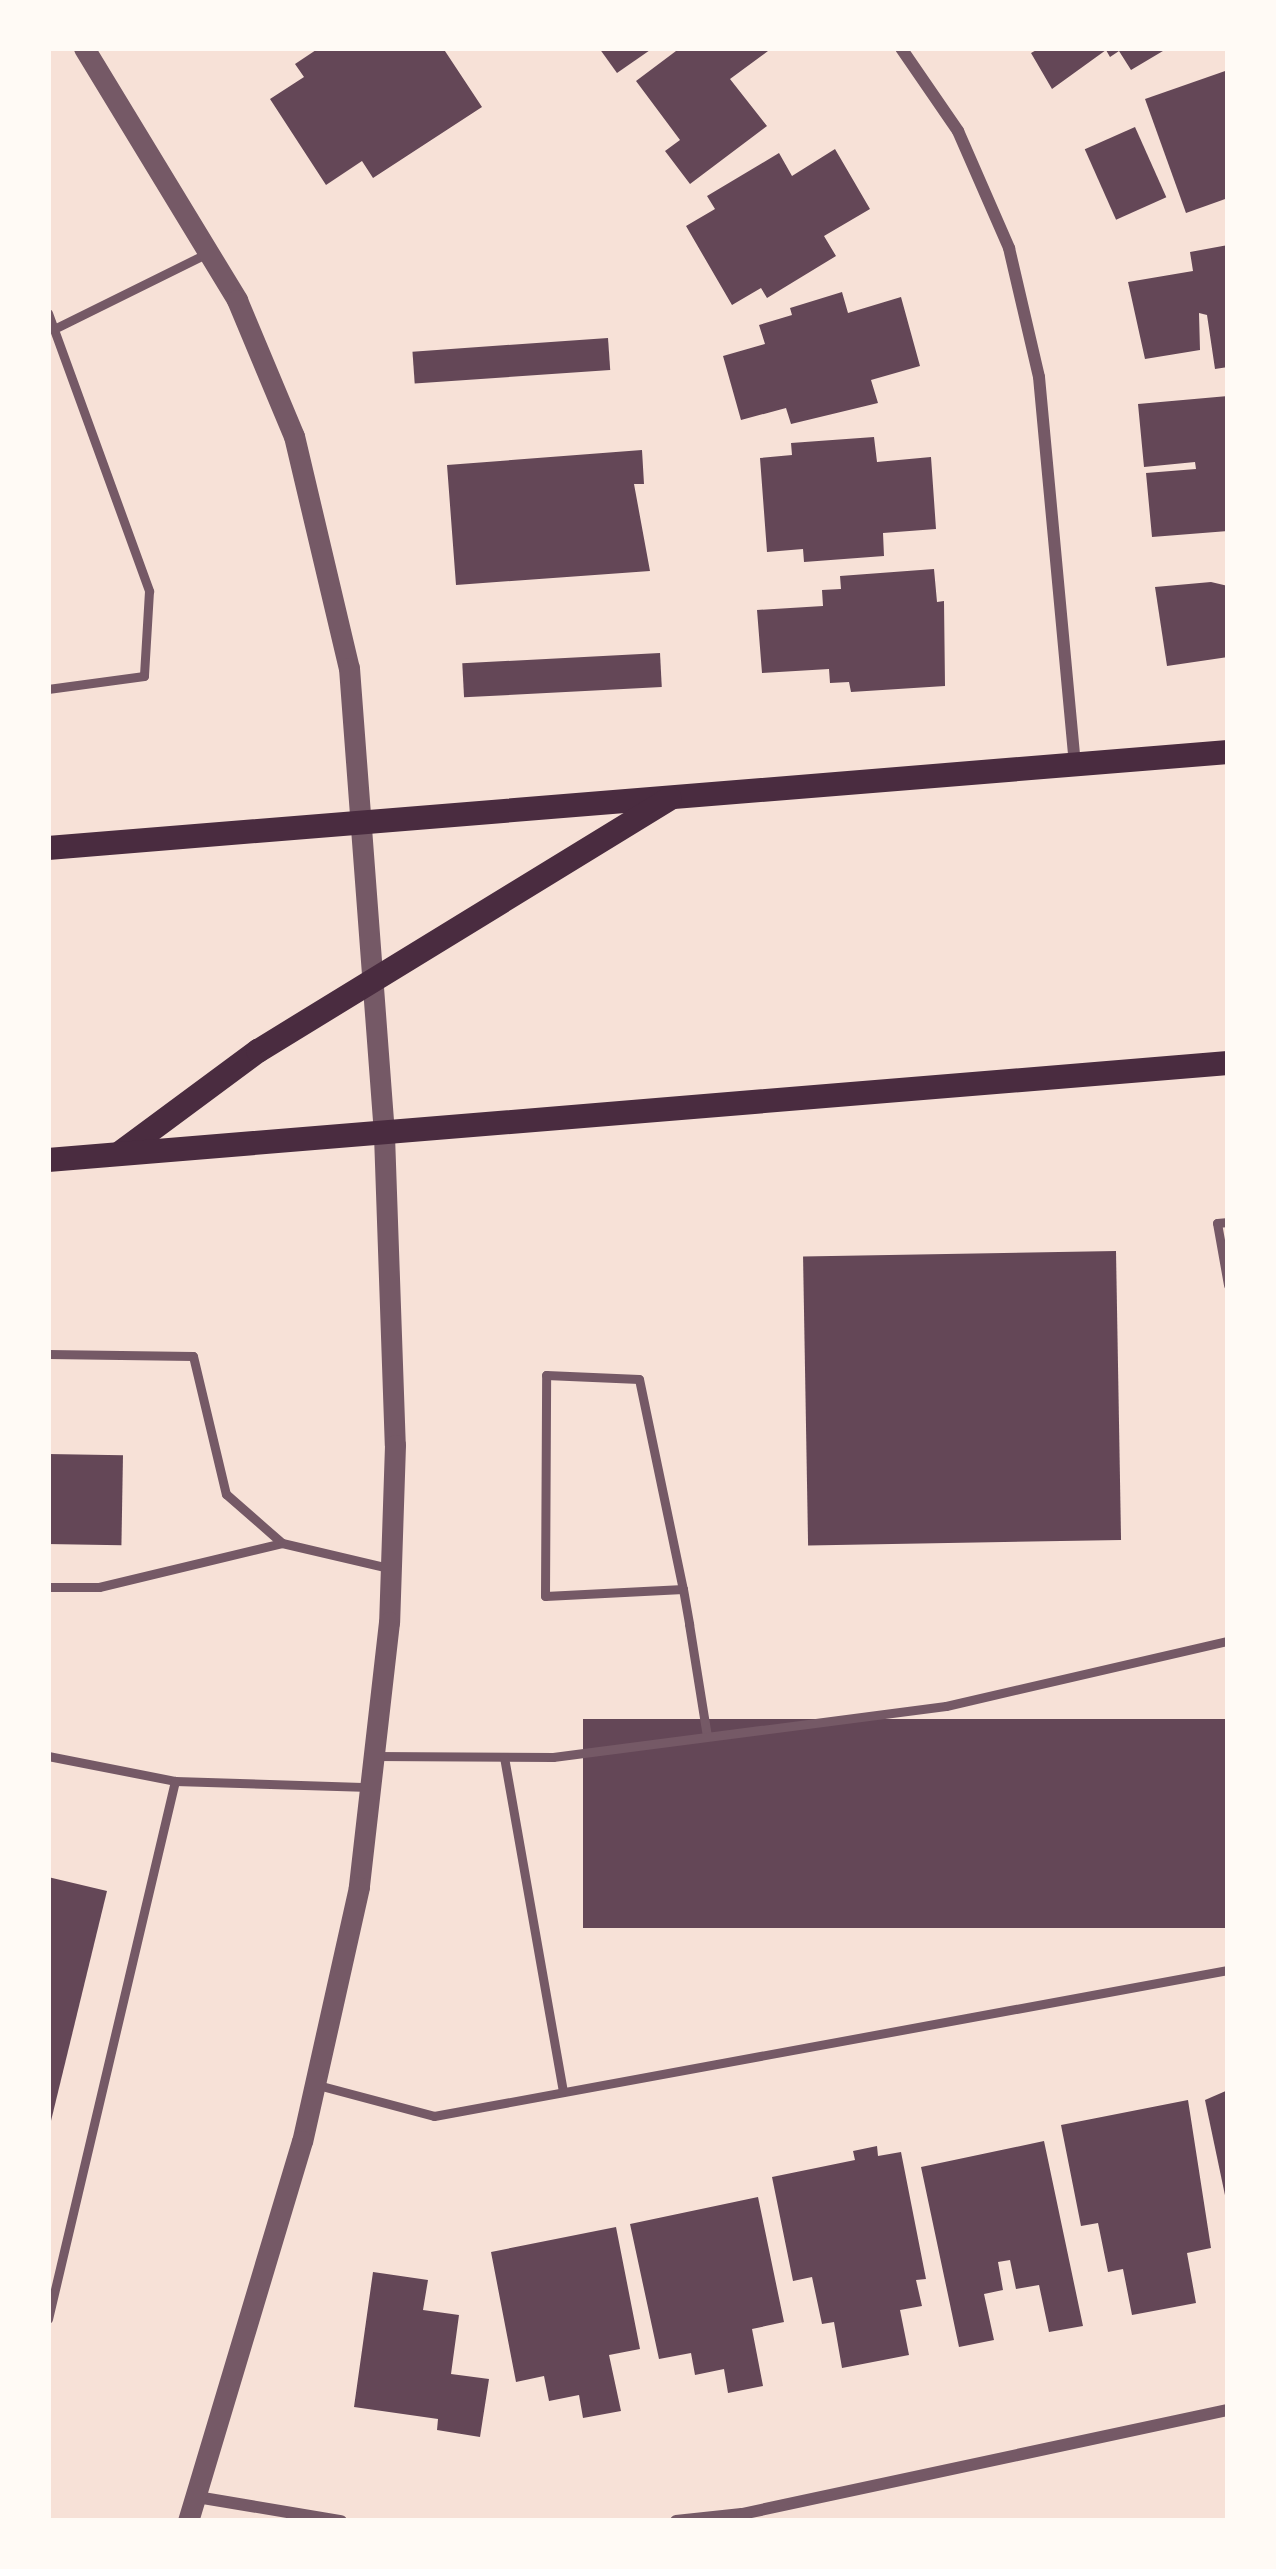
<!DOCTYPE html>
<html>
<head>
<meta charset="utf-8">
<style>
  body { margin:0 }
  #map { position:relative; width:1276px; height:2569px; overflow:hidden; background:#f7e1d7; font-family:Manrope,sans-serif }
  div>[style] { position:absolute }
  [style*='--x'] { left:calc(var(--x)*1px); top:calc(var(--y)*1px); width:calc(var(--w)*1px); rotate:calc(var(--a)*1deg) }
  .building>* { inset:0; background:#644757; transform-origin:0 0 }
  .service>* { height:9px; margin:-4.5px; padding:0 4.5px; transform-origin:4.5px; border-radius:4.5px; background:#755966 }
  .minor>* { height:12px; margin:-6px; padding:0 6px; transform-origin:6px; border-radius:6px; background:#755966 }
  .tertiary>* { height:21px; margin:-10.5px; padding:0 10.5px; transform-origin:10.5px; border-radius:10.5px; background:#755966 }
  .secondary>* { height:24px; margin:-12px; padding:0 12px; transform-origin:12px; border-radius:12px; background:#4a2c40 }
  span { translate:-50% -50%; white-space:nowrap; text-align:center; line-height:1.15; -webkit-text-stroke:12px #fffaf5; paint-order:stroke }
  .frame { position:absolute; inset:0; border:51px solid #fffaf5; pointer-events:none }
</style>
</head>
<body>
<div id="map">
  <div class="building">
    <div style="clip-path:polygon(319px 48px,443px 48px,482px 107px,373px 178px,362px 161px,326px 185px,270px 99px,304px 77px,295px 64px)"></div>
    <div style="clip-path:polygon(599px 48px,653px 48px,617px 73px)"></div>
    <div style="clip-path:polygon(680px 48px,768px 51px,730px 79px,767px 126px,690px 184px,665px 151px,680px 140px,636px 81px)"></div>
    <div style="clip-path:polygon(1040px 48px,1168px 48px,1131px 70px,1119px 51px,1110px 57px,1106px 50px,1052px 89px,1031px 53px)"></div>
    <div style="clip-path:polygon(1228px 70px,1228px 198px,1186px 213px,1145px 99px)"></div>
    <div style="left:1135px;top:127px;width:77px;height:55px;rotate:66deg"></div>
    <div style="clip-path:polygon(835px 149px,870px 209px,824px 236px,836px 256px,767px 298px,761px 288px,732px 305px,686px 226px,715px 209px,707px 196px,779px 153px,792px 176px)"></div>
    <div style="clip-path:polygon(1228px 245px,1228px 367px,1215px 369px,1207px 315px,1199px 313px,1200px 350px,1145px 359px,1128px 282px,1193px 271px,1190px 252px)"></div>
    <div style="clip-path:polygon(842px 292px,848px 313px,901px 297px,920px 366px,871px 380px,878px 403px,791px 424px,786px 408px,741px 420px,723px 356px,765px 344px,759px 325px,792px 315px,790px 308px)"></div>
    <div style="left:608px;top:338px;width:32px;height:196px;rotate:86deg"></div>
    <div style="clip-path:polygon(1228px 396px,1228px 531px,1152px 537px,1146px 473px,1196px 469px,1195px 462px,1144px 467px,1138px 404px)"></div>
    <div style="clip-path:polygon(874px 437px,877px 462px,931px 457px,936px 529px,883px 533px,884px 556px,804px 562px,803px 549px,767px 552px,760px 458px,792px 455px,791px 443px)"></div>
    <div style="clip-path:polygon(642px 450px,644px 484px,634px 484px,650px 571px,456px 585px,447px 465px)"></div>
    <div style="clip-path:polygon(934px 569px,937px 602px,944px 601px,945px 686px,851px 692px,849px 682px,830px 683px,829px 669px,762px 673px,757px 610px,823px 606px,822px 590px,841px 589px,840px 576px)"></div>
    <div style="clip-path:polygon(1211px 582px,1228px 586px,1228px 657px,1167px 666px,1155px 587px)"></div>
    <div style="left:660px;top:653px;width:34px;height:198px;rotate:87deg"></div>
    <div style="left:1116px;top:1251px;width:289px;height:313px;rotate:89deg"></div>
    <div style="left:48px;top:1454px;width:75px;height:90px;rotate:1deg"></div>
    <div style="left:1228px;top:1719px;width:209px;height:645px;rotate:90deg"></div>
    <div style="clip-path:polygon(48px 1877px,107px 1891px,50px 2125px,48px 2125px)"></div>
    <div style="clip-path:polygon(1228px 2090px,1228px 2200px,1226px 2200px,1205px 2100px)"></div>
    <div style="clip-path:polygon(1188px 2100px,1211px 2248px,1187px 2253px,1196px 2303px,1132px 2315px,1123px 2269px,1108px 2272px,1098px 2223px,1081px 2226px,1061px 2125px)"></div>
    <div style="clip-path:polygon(1044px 2141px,1083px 2326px,1049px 2332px,1039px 2285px,1016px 2289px,1010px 2260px,998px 2262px,1003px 2290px,984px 2294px,994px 2340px,959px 2347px,921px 2167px)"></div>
    <div style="clip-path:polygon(877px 2146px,878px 2156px,901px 2152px,926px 2279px,916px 2280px,922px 2306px,900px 2310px,909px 2355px,842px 2368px,834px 2322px,822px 2324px,812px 2277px,793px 2281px,772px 2177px,855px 2160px,853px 2151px)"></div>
    <div style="clip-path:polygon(758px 2197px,784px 2322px,752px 2329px,763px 2386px,728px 2393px,724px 2369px,695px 2375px,691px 2353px,659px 2359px,630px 2224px)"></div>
    <div style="clip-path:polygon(616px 2227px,640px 2349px,609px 2355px,621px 2411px,583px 2418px,579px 2395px,549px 2401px,544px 2376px,516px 2382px,491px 2252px)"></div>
    <div style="clip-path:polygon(373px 2272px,428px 2280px,423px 2310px,459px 2315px,451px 2374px,489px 2379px,480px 2437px,437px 2430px,438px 2419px,354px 2407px)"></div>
  </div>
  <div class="service">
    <div style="--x:48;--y:313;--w:296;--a:70"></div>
    <div style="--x:149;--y:591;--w:85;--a:93.4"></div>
    <div style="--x:144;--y:676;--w:97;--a:172.3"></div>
    <div style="--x:58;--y:327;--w:167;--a:-26.3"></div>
    <div style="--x:1228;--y:1222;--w:11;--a:175"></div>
    <div style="--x:1217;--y:1223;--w:63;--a:79.9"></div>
    <div style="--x:48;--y:1354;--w:145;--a:0.8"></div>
    <div style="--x:193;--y:1356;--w:142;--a:76.6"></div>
    <div style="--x:226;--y:1494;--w:74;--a:41.2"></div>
    <div style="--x:48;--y:1587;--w:51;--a:0"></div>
    <div style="--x:99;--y:1587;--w:188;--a:-13.5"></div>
    <div style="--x:282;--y:1543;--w:110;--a:13.2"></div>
    <div style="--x:683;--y:1589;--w:138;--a:177.1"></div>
    <div style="--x:545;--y:1596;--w:221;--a:-89.7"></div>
    <div style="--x:546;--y:1375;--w:93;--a:2.5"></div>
    <div style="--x:639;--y:1379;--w:215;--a:78.2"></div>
    <div style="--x:683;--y:1589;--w:36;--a:80"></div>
    <div style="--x:689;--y:1624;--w:114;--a:80.9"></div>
    <div style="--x:48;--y:1756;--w:129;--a:11.1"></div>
    <div style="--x:175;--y:1781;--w:195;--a:1.8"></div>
    <div style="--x:374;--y:1756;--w:179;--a:0.3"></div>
    <div style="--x:553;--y:1757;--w:396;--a:-7.4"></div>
    <div style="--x:946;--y:1706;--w:289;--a:-13"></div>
    <div style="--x:504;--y:1757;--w:340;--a:80"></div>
    <div style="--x:314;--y:2084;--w:124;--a:14.9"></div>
    <div style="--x:434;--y:2116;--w:807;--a:-10.42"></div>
    <div style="--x:48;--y:2319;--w:553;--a:-76.72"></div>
  </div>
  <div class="minor">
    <div style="--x:901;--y:48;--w:101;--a:55.5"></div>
    <div style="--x:958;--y:131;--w:128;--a:66.4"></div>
    <div style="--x:1009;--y:248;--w:132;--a:76.9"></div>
    <div style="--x:1039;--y:377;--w:389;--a:84.7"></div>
    <div style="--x:197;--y:2497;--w:146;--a:9.5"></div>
    <div style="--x:676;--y:2521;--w:66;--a:-6.1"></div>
    <div style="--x:742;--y:2514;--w:497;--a:-12.1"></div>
  </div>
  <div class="tertiary">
    <div style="--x:84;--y:48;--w:295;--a:58.7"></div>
    <div style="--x:237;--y:300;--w:147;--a:67.3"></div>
    <div style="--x:294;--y:436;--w:238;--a:76.7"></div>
    <div style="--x:349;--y:668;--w:468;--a:85.7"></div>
    <div style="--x:384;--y:1135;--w:310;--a:88"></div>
    <div style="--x:395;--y:1445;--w:177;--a:91.9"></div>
    <div style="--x:389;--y:1622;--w:267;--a:96.5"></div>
    <div style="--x:359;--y:1887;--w:260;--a:102.6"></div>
    <div style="--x:302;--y:2141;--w:397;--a:106.7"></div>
  </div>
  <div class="secondary">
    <div style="--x:48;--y:848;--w:1184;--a:-4.65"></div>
    <div style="--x:120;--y:1153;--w:172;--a:-36.5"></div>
    <div style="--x:258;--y:1051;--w:483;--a:-31.5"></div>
    <div style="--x:48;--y:1160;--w:1184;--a:-4.7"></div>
  </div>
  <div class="frame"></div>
</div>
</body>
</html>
